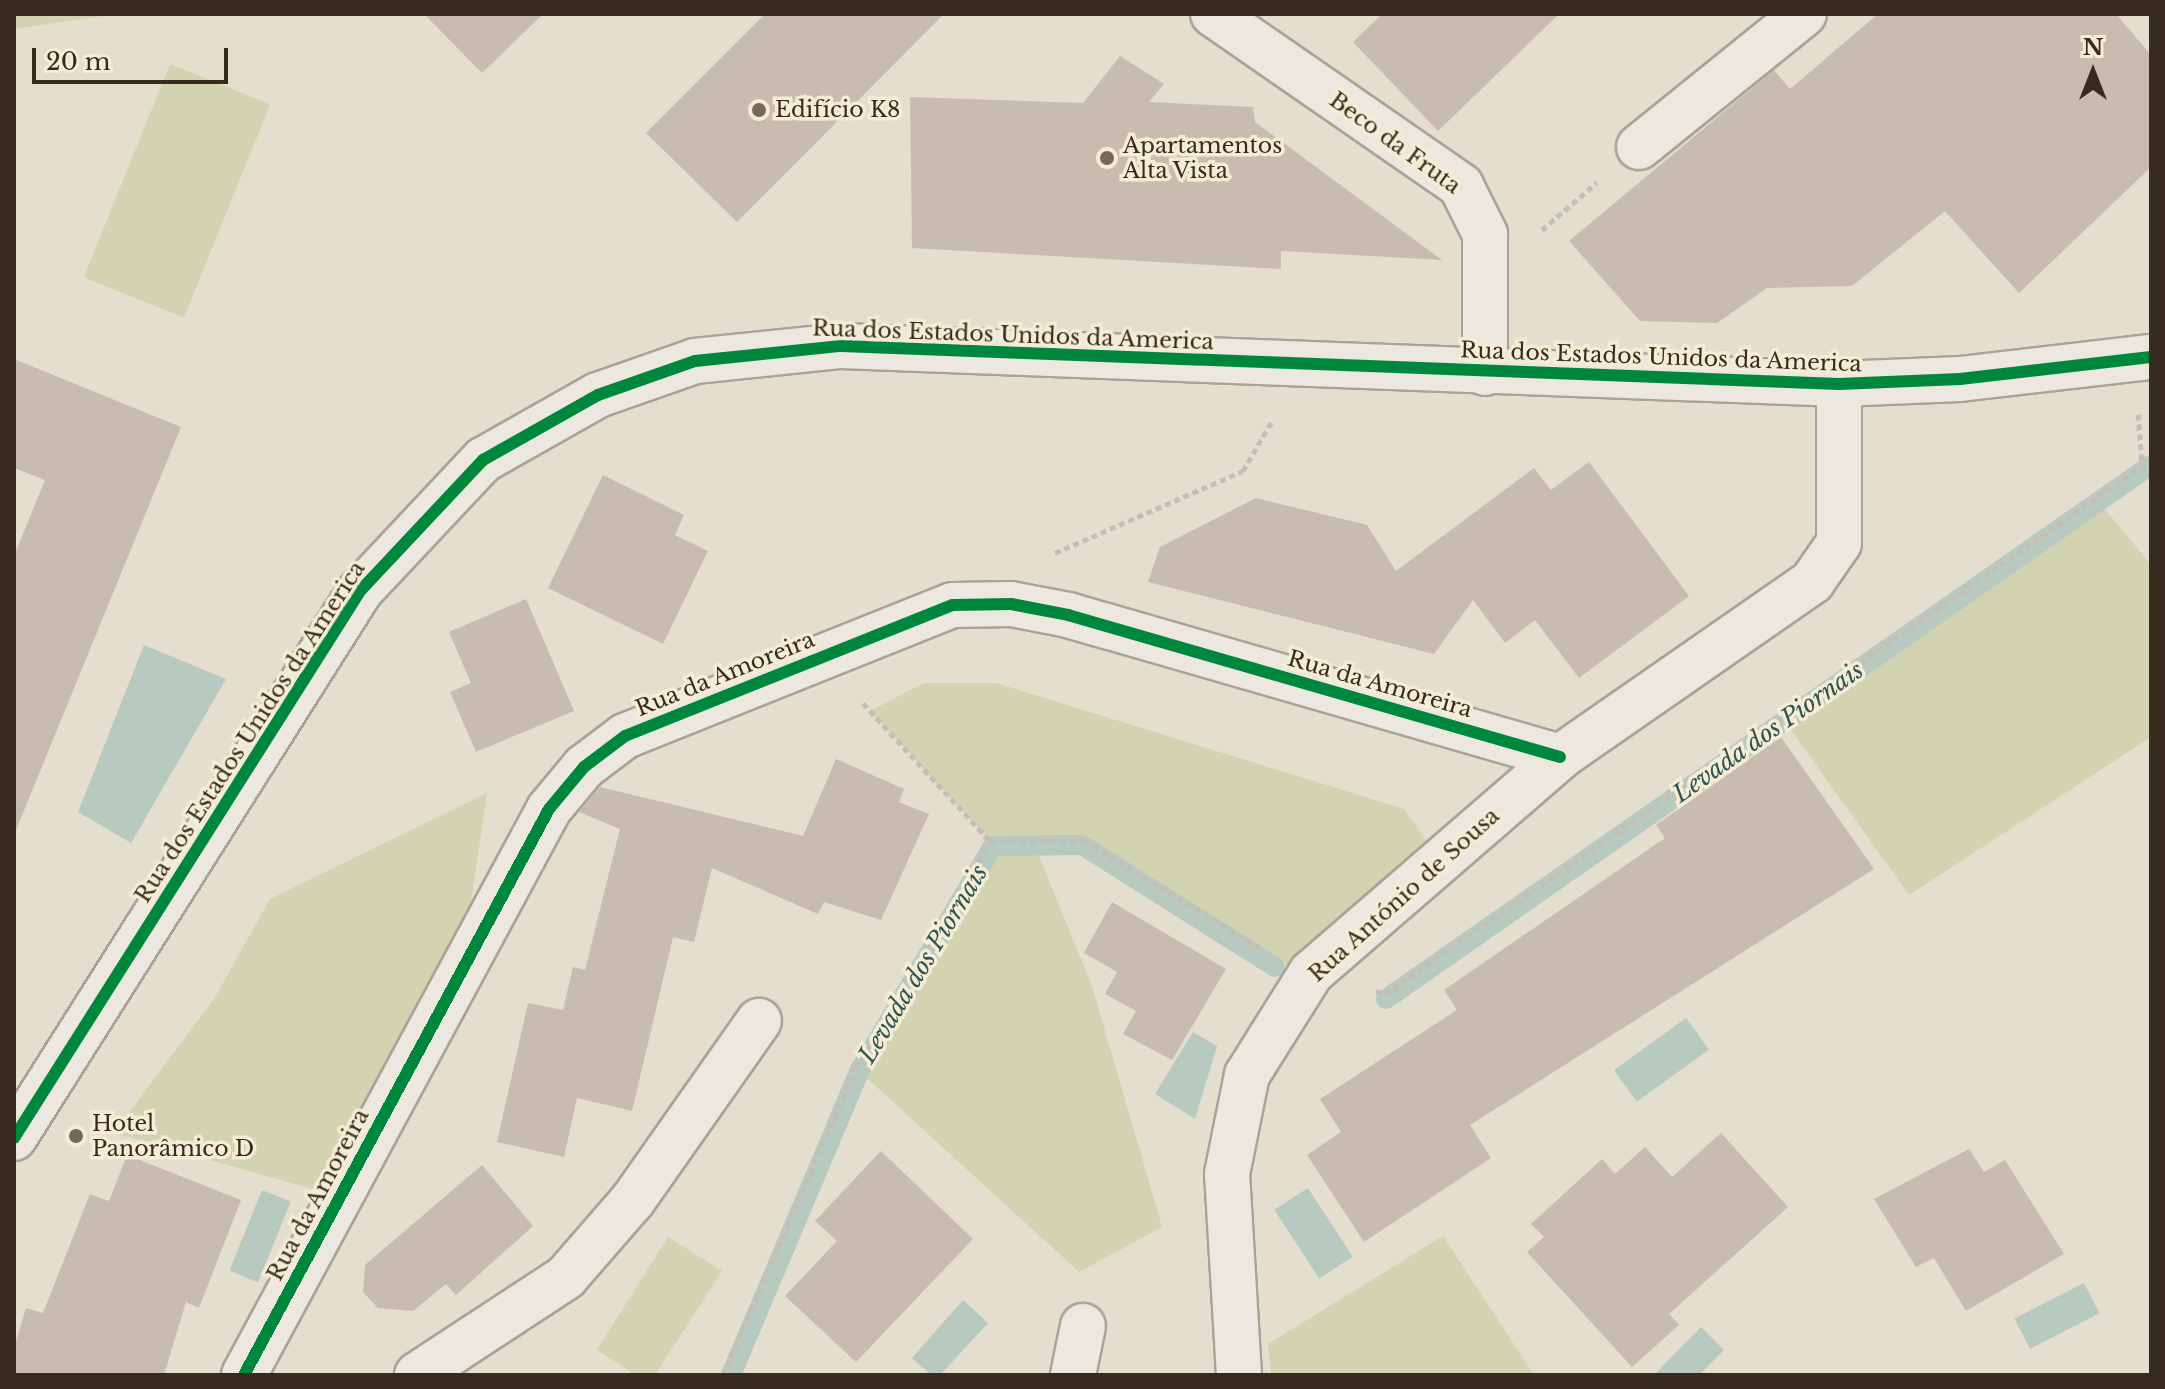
<!DOCTYPE html>
<html>
<head>
<meta charset="utf-8">
<style>
  body { margin:0 }
  #map { position:relative; width:2165px; height:1389px; overflow:hidden; background:#e3dece; font-family:"Libre Baskerville",serif }
  div>[style] { position:absolute }
  [style*='--x'] { left:calc(var(--x)*1px); top:calc(var(--y)*1px); width:calc(var(--w)*1px); rotate:calc(var(--a)*1deg) }
  .green>* { inset:0; background:#d1d3b1; transform-origin:0 0 }
  .water>* { inset:0; background:#b8c9bf; transform-origin:0 0 }
  .stream>* { height:20px; margin:-10px; padding:0 10px; transform-origin:10px; border-radius:10px; background:#b8c9bf }
  .building>* { inset:0; background:#c7bcaf }
  .path>* { height:5px; margin-top:-2.5px; transform-origin:0; background:repeating-linear-gradient(90deg,#c4bfb6 0 6px,transparent 0 10px) }
  .roads { filter:drop-shadow(2px 0 #a9a397) drop-shadow(-2px 0 #a9a397) drop-shadow(0 2px #a9a397) drop-shadow(0 -2px #a9a397) }
  .minor>* { height:44px; margin:-22px; padding:0 22px; transform-origin:22px; border-radius:22px; background:#ece8df }
  .cycleway>* { height:12px; margin:-6px; padding:0 6px; transform-origin:6px; border-radius:6px; background:#00873e }
  .dots>* { width:22px; height:22px; translate:-50% -50%; box-sizing:border-box; border:4px solid #f4ecd4; border-radius:50% }
  span { translate:-50% -50%; white-space:nowrap; text-align:center; line-height:1.15; -webkit-text-stroke:7px #f4ecd4; paint-order:stroke }
  .poi-label { font-size:22px; color:#372b1f }
  .left { translate:0 -50%; text-align:left }
  .street-label { font-size:22px; color:#372b1f }
  .water-label { font-size:24px; color:#2f5655; font-style:italic }
  .frame { position:absolute; inset:0; border:16px solid #372b1f; pointer-events:none }
  .north { position:absolute; left:2053px; top:32px; width:80px; height:80px; -webkit-text-stroke:6px #f4ecd4; paint-order:stroke; rotate:0deg; font-size:22px; font-weight:700; line-height:32px; text-align:center; color:#372b1f }
  .north::after { content:''; display:block; margin:auto; width:28px; height:36px; background:#372b1f; clip-path:polygon(50% 0,100% 100%,50% 72%,0 100%) }
  .scale { position:absolute; left:32px; top:48px; width:196px; height:36px; box-sizing:border-box; border:4px solid #372b1f; border-top:0; padding-left:10px; font-size:24px; line-height:28px; white-space:nowrap; color:#372b1f; -webkit-text-stroke:6px #f4ecd4; paint-order:stroke }
</style>
</head>
<body>
<div id="map">
  <div class="green">
    <div style="clip-path:polygon(14px 14px,116px 14px,14px 29px)"></div>
    <div style="left:170px;top:64px;width:108px;height:230px;rotate:22deg"></div>
    <div style="clip-path:polygon(2095px 497px,2151px 565px,2151px 737px,1909px 895px,1781px 716px)"></div>
    <div style="clip-path:polygon(924px 683px,996px 683px,1404px 809px,1427px 842px,1416px 868px,1288px 965px,1084px 841px,1033px 841px,1092px 986px,1162px 1227px,1079px 1272px,856px 1068px,990px 841px,870px 711px)"></div>
    <div style="clip-path:polygon(487px 793px,468px 921px,313px 1189px,114px 1133px,214px 999px,270px 899px)"></div>
    <div style="clip-path:polygon(1443px 1236px,1534px 1375px,1271px 1375px,1268px 1344px)"></div>
    <div style="clip-path:polygon(668px 1237px,722px 1271px,655px 1375px,636px 1375px,597px 1350px)"></div>
  </div>
  <div class="water">
    <div style="clip-path:polygon(144px 645px,226px 679px,131px 843px,78px 812px)"></div>
    <div style="left:1686px;top:1018px;width:39px;height:89px;rotate:54deg"></div>
    <div style="clip-path:polygon(1193px 1032px,1217px 1046px,1195px 1119px,1155px 1094px)"></div>
    <div style="left:1308px;top:1188px;width:82px;height:40px;rotate:57deg"></div>
    <div style="left:262px;top:1190px;width:31px;height:87px;rotate:22deg"></div>
    <div style="left:2084px;top:1283px;width:34px;height:78px;rotate:63deg"></div>
    <div style="clip-path:polygon(963px 1300px,988px 1323px,940px 1375px,931px 1375px,912px 1358px)"></div>
    <div style="clip-path:polygon(1701px 1327px,1724px 1350px,1699px 1375px,1654px 1375px)"></div>
  </div>
  <div class="stream">
    <div style="--x:1386;--y:999;--w:933;--a:-34.92"></div>
    <div style="--x:731;--y:1375;--w:331;--a:-67.1"></div>
    <div style="--x:860;--y:1070;--w:261;--a:-59.3"></div>
    <div style="--x:993;--y:846;--w:89;--a:-0.6"></div>
    <div style="--x:1082;--y:845;--w:228;--a:32.3"></div>
  </div>
  <div class="building">
    <div style="clip-path:polygon(424px 14px,543px 14px,482px 73px)"></div>
    <div style="clip-path:polygon(765px 14px,944px 14px,737px 222px,646px 133px)"></div>
    <div style="clip-path:polygon(1382px 14px,1559px 14px,1438px 131px,1353px 42px)"></div>
    <div style="clip-path:polygon(1878px 14px,2116px 14px,2151px 55px,2151px 167px,2019px 293px,1945px 211px,1852px 286px,1767px 288px,1717px 323px,1640px 321px,1569px 241px,1774px 70px,1790px 89px)"></div>
    <div style="clip-path:polygon(1120px 56px,1164px 84px,1149px 102px,1253px 107px,1255px 122px,1442px 260px,1281px 251px,1281px 269px,912px 248px,910px 97px,1083px 103px)"></div>
    <div style="clip-path:polygon(14px 359px,181px 427px,16px 830px,14px 556px,45px 480px,14px 468px)"></div>
    <div style="clip-path:polygon(1589px 462px,1689px 596px,1579px 678px,1535px 620px,1505px 643px,1473px 600px,1434px 654px,1148px 582px,1160px 547px,1256px 498px,1367px 525px,1396px 571px,1534px 468px,1551px 490px)"></div>
    <div style="clip-path:polygon(603px 475px,684px 515px,675px 535px,708px 551px,663px 644px,548px 588px)"></div>
    <div style="clip-path:polygon(526px 599px,574px 711px,476px 752px,450px 692px,471px 683px,449px 632px)"></div>
    <div style="clip-path:polygon(1781px 737px,1874px 869px,1470px 1125px,1491px 1158px,1364px 1242px,1307px 1155px,1341px 1132px,1320px 1099px,1457px 1010px,1444px 990px,1665px 838px,1656px 825px)"></div>
    <div style="clip-path:polygon(836px 759px,904px 789px,899px 802px,929px 814px,881px 920px,824px 902px,818px 914px,712px 868px,694px 942px,673px 937px,632px 1111px,577px 1098px,564px 1157px,497px 1142px,528px 1003px,563px 1010px,573px 967px,585px 970px,620px 829px,579px 812px,600px 787px,803px 836px)"></div>
    <div style="clip-path:polygon(1112px 902px,1226px 969px,1172px 1060px,1123px 1034px,1136px 1011px,1105px 994px,1117px 972px,1084px 953px)"></div>
    <div style="clip-path:polygon(1721px 1133px,1788px 1207px,1669px 1314px,1679px 1325px,1632px 1367px,1527px 1252px,1544px 1237px,1531px 1224px,1602px 1159px,1615px 1174px,1645px 1147px,1672px 1177px)"></div>
    <div style="clip-path:polygon(1969px 1149px,1984px 1172px,2005px 1160px,2064px 1254px,1966px 1311px,1934px 1258px,1916px 1267px,1874px 1199px)"></div>
    <div style="clip-path:polygon(881px 1151px,973px 1239px,856px 1362px,785px 1296px,837px 1241px,815px 1221px)"></div>
    <div style="clip-path:polygon(127px 1155px,241px 1200px,199px 1308px,186px 1302px,164px 1375px,14px 1375px,14px 1348px,26px 1308px,43px 1313px,90px 1194px,109px 1201px)"></div>
    <div style="clip-path:polygon(482px 1165px,533px 1226px,456px 1295px,446px 1284px,413px 1311px,378px 1308px,363px 1292px,365px 1265px)"></div>
  </div>
  <div class="path">
    <div style="--x:1542;--y:230;--w:73;--a:-41.1"></div>
    <div style="--x:2138;--y:414;--w:50;--a:85.4"></div>
    <div style="--x:2142;--y:464;--w:16;--a:55"></div>
    <div style="--x:1055;--y:553;--w:205;--a:-23.6"></div>
    <div style="--x:1243;--y:471;--w:58;--a:-59.9"></div>
    <div style="--x:863;--y:703;--w:188;--a:47.4"></div>
    <div style="--x:990;--y:841;--w:94;--a:0"></div>
    <div style="--x:1084;--y:841;--w:205;--a:31.2"></div>
    <div style="--x:1376;--y:991;--w:9;--a:18"></div>
    <div style="--x:1385;--y:994;--w:934;--a:-34.88"></div>
    <div style="--x:723;--y:1375;--w:335;--a:-66.6"></div>
    <div style="--x:856;--y:1068;--w:264;--a:-59.4"></div>
  </div>
  <div class="roads">
    <div class="minor">
      <div style="--x:1213;--y:14;--w:302;--a:34.7"></div>
      <div style="--x:1461;--y:186;--w:54;--a:63.4"></div>
      <div style="--x:1485;--y:234;--w:139;--a:90"></div>
      <div style="--x:1639;--y:147;--w:212;--a:-38.9"></div>
      <div style="--x:14;--y:1138;--w:647;--a:-57.68"></div>
      <div style="--x:360;--y:591;--w:180;--a:-46.8"></div>
      <div style="--x:483;--y:460;--w:132;--a:-29.5"></div>
      <div style="--x:598;--y:395;--w:103;--a:-19.3"></div>
      <div style="--x:695;--y:361;--w:147;--a:-5.9"></div>
      <div style="--x:841;--y:346;--w:999;--a:2.18"></div>
      <div style="--x:1839;--y:384;--w:121;--a:-2.4"></div>
      <div style="--x:1960;--y:379;--w:192;--a:-6.6"></div>
      <div style="--x:244;--y:1375;--w:643;--a:-61.68"></div>
      <div style="--x:549;--y:809;--w:55;--a:-50.2"></div>
      <div style="--x:584;--y:767;--w:51;--a:-37.1"></div>
      <div style="--x:625;--y:736;--w:353;--a:-21.8"></div>
      <div style="--x:953;--y:605;--w:58;--a:-1"></div>
      <div style="--x:1011;--y:604;--w:58;--a:10.9"></div>
      <div style="--x:1068;--y:615;--w:512;--a:16.1"></div>
      <div style="--x:417;--y:1375;--w:178;--a:-33.3"></div>
      <div style="--x:566;--y:1277;--w:102;--a:-49"></div>
      <div style="--x:633;--y:1200;--w:219;--a:-54.9"></div>
      <div style="--x:1073;--y:1375;--w:50;--a:-78.5"></div>
      <div style="--x:1239;--y:1375;--w:201;--a:-93.4"></div>
      <div style="--x:1227;--y:1174;--w:101;--a:-78.6"></div>
      <div style="--x:1247;--y:1075;--w:120;--a:-57.9"></div>
      <div style="--x:1311;--y:973;--w:330;--a:-40.9"></div>
      <div style="--x:1560;--y:757;--w:307;--a:-34.8"></div>
      <div style="--x:1812;--y:582;--w:47;--a:-55.3"></div>
      <div style="--x:1839;--y:543;--w:159;--a:-90"></div>
    </div>
  </div>
  <div class="cycleway">
    <div style="--x:14;--y:1138;--w:647;--a:-57.68"></div>
    <div style="--x:360;--y:591;--w:180;--a:-46.8"></div>
    <div style="--x:483;--y:460;--w:132;--a:-29.5"></div>
    <div style="--x:598;--y:395;--w:103;--a:-19.3"></div>
    <div style="--x:695;--y:361;--w:147;--a:-5.9"></div>
    <div style="--x:841;--y:346;--w:999;--a:2.18"></div>
    <div style="--x:1839;--y:384;--w:121;--a:-2.4"></div>
    <div style="--x:1960;--y:379;--w:192;--a:-6.6"></div>
    <div style="--x:244;--y:1375;--w:643;--a:-61.68"></div>
    <div style="--x:549;--y:809;--w:55;--a:-50.2"></div>
    <div style="--x:584;--y:767;--w:51;--a:-37.1"></div>
    <div style="--x:625;--y:736;--w:353;--a:-21.8"></div>
    <div style="--x:953;--y:605;--w:58;--a:-1"></div>
    <div style="--x:1011;--y:604;--w:58;--a:10.9"></div>
    <div style="--x:1068;--y:615;--w:512;--a:16.1"></div>
  </div>
  <div class="dots">
    <div style="left:759px;top:110px;background:#736a5c"></div>
    <div style="left:1107px;top:158px;background:#736a5c"></div>
    <div style="left:76px;top:1136px;background:#736a5c"></div>
  </div>
  <div class="poi-label">
    <span class="left" style="left:775px;top:110px">Edifício K8</span>
    <span class="left" style="left:1123px;top:158px">Apartamentos<br>Alta Vista</span>
    <span class="left" style="left:92px;top:1136px">Hotel<br>Panorâmico D</span>
  </div>
  <div class="street-label">
    <span style="left:1395px;top:143px;rotate:36deg">Beco da Fruta</span>
    <span style="left:1013px;top:335px;rotate:2deg">Rua dos Estados Unidos da America</span>
    <span style="left:1661px;top:357px;rotate:2deg">Rua dos Estados Unidos da America</span>
    <span style="left:725px;top:674px;rotate:-22deg">Rua da Amoreira</span>
    <span style="left:1380px;top:684px;rotate:16deg">Rua da Amoreira</span>
    <span style="left:250px;top:732px;rotate:-57deg">Rua dos Estados Unidos da America</span>
    <span style="left:1404px;top:895px;rotate:-42deg">Rua António de Sousa</span>
    <span style="left:318px;top:1195px;rotate:-62deg">Rua da Amoreira</span>
  </div>
  <div class="water-label">
    <span style="left:1768px;top:732px;rotate:-35deg">Levada dos Piornais</span>
    <span style="left:923px;top:964px;rotate:-59deg">Levada dos Piornais</span>
  </div>
  <div class="frame"></div>
  <div class="north">N</div>
  <div class="scale">20 m</div>
</div>
</body>
</html>
